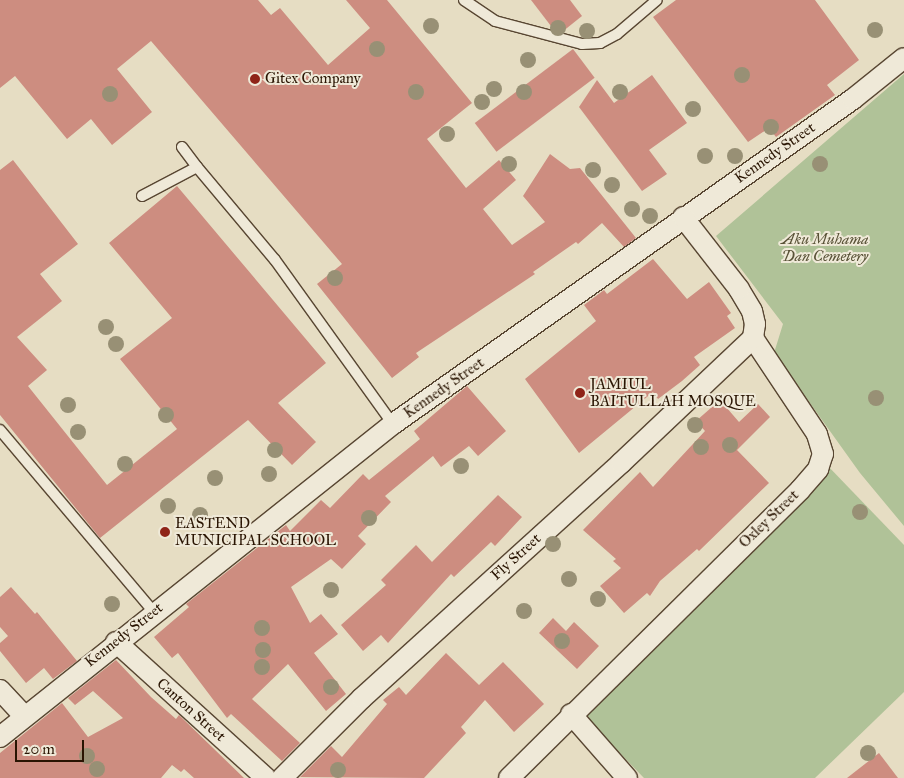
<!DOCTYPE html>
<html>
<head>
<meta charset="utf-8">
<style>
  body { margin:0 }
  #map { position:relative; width:904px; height:778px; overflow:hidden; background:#e6ddc3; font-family:"IM FELL Great Primer",serif }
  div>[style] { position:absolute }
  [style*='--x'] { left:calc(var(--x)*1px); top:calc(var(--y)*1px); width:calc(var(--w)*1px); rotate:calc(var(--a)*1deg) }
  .green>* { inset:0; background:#b0c298 }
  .building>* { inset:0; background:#cd8d80; transform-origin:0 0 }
  .roads { filter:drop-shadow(1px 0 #584632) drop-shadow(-1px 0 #584632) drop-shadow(0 1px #584632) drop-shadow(0 -1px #584632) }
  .lane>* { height:10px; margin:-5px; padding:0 5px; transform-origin:5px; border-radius:5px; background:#efe9d8 }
  .street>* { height:20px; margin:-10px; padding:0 10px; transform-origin:10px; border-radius:10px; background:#efe9d8 }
  .trees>* { width:16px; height:16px; margin:-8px; border-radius:50%; background:#989075 }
  .dots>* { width:14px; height:14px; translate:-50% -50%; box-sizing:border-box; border:2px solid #efe9d8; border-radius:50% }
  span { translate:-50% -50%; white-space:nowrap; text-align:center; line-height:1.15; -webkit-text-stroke:4px #efe9d8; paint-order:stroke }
  .poi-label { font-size:15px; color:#291402 }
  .left { translate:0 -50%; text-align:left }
  .street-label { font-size:15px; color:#291402 }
  .park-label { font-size:15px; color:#585136; font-style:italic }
  .scale { position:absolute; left:15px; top:740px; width:69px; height:22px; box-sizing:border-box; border:2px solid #291402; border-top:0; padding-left:6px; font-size:15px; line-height:18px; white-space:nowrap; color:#291402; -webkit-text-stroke:4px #efe9d8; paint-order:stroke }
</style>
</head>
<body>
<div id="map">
  <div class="green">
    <div style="clip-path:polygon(904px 74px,904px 526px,860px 473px,774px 353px,783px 324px,716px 236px)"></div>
    <div style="clip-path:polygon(826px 464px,904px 545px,904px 692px,815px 778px,644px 778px,575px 707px)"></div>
  </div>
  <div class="building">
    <div style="clip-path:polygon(0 0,258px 0,271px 15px,280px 8px,328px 65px,370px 28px,346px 0,387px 0,472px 103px,427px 139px,466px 188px,499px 160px,516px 180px,483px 209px,512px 245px,545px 222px,523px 196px,550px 154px,570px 169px,580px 168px,636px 238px,624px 247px,602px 223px,578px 244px,576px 242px,533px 272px,535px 274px,416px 353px,419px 357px,392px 378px,317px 284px,342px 264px,151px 41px,117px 69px,152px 112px,112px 145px,91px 119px,67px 139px,15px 76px,0 88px)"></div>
    <div style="clip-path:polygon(531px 0,570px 0,582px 16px,562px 32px,554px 30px)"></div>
    <div style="clip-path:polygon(676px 0,815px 0,859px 60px,827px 85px,835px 95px,776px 137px,769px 128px,748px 142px,653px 17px)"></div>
    <div style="left:573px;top:49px;width:36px;height:123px;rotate:53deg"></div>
    <div style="clip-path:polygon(652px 75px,687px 123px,649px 150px,667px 174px,642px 191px,579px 107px,597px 80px,614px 103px)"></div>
    <div style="clip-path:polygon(13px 160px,78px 244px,40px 274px,62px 301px,17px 337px,47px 370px,28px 386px,107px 485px,177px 429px,120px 359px,172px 318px,109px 243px,177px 186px,326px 363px,278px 403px,316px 442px,292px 465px,248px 420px,100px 538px,0 415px,0 170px)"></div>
    <div style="clip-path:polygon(653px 259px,687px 299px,709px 282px,731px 313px,727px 316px,735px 328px,694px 357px,700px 365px,682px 381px,658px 399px,653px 392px,579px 453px,525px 379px,596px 321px,584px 305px,604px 290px,607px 294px)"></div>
    <div style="clip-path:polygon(467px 386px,506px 431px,478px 456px,469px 446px,441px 467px,433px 456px,385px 496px,391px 502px,358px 536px,366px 544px,342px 569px,331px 559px,291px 587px,310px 623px,321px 614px,338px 634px,314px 653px,346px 694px,326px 711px,288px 664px,252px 699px,300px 743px,282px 761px,231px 714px,227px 718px,178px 653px,172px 658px,154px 637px,189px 607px,186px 604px,286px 525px,290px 531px,321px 500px,330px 508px,363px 474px,369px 480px,420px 439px,414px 431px)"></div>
    <div style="clip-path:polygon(720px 400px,739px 422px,758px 404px,770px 417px,737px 450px,769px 483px,699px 551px,697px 549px,660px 581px,650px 596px,647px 593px,624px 613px,600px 586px,621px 568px,613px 561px,616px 559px,583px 530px,640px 472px,653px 487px,705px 431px,696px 421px)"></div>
    <div style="clip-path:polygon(498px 495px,522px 517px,495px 546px,491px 542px,454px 577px,451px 574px,388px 643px,381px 635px,363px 651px,341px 625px,386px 585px,381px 580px,416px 545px,432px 562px)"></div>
    <div style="clip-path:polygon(11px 587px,35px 614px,37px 612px,77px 661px,53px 679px,44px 668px,26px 683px,0 651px,0 643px,8px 636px,0 627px,0 597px)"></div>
    <div style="clip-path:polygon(553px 618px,566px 631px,574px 622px,599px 646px,577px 669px,539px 633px)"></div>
    <div style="clip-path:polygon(446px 653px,479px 685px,503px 662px,544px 704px,514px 732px,485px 700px,461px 727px,466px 733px,424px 778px,300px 777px,331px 746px,342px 757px,387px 704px,383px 700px,399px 687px,406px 695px)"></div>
    <div style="clip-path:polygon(116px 660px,151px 697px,176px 719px,179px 715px,244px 778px,194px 778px,184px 769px,181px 772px,172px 765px,161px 778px,0 778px,0 753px,62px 703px,88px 737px,123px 718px,93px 691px,75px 705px,68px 698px)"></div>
    <div style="clip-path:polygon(879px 753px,898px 778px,847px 778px)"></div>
  </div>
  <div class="roads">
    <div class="lane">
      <div style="--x:464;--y:0;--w:37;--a:34"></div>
      <div style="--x:495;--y:21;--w:90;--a:14.8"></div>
      <div style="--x:582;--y:44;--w:18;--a:-3"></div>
      <div style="--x:600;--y:43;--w:19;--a:-28"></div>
      <div style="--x:617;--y:34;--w:52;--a:-40.4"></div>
      <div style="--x:197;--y:167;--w:121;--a:50"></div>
      <div style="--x:275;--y:260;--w:202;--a:54.3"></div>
      <div style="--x:142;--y:196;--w:62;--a:-27.8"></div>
      <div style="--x:197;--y:167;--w:25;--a:-127"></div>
      <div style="--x:0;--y:430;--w:238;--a:49.8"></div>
    </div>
    <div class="street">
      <div style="--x:116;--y:642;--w:202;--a:42.2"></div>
      <div style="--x:0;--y:690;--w:35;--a:47"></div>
      <div style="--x:571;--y:714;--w:85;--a:48.8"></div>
      <div style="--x:0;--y:737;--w:502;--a:-38.54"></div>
      <div style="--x:393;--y:424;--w:563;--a:-35.24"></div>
      <div style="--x:853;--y:99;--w:65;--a:-38.8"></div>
      <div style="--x:282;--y:778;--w:113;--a:-45"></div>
      <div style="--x:362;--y:698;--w:350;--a:-42.2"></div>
      <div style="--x:621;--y:463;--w:182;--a:-43.4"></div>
      <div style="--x:509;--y:778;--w:409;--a:-44.7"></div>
      <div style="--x:800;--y:490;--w:28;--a:-49"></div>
      <div style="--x:818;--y:469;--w:16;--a:-72"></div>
      <div style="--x:823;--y:454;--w:21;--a:-107"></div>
      <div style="--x:817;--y:434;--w:115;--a:-123.7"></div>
      <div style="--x:753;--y:338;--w:14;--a:-82"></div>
      <div style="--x:755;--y:324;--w:13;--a:-103"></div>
      <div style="--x:752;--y:311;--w:26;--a:-121"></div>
      <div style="--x:739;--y:289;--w:91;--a:-127.9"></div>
    </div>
  </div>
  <div class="trees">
    <div style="left:431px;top:26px"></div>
    <div style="left:558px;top:28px"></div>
    <div style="left:875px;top:30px"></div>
    <div style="left:587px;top:31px"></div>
    <div style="left:377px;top:49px"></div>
    <div style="left:528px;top:60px"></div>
    <div style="left:742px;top:75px"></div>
    <div style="left:494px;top:89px"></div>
    <div style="left:416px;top:92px"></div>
    <div style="left:524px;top:92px"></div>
    <div style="left:620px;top:92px"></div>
    <div style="left:110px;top:94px"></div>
    <div style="left:482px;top:102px"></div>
    <div style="left:693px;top:109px"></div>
    <div style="left:771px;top:127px"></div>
    <div style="left:447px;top:134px"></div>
    <div style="left:705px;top:156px"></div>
    <div style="left:735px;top:156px"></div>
    <div style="left:509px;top:164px"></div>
    <div style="left:820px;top:164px"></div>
    <div style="left:593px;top:170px"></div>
    <div style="left:612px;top:185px"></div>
    <div style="left:632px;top:209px"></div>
    <div style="left:650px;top:216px"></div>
    <div style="left:335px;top:278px"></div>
    <div style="left:106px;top:327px"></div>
    <div style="left:116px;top:344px"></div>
    <div style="left:876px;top:398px"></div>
    <div style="left:68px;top:405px"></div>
    <div style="left:166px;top:415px"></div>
    <div style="left:695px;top:425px"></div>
    <div style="left:78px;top:432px"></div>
    <div style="left:730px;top:445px"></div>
    <div style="left:701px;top:447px"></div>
    <div style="left:275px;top:450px"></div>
    <div style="left:125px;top:464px"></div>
    <div style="left:461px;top:466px"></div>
    <div style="left:269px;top:474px"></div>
    <div style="left:215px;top:478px"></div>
    <div style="left:168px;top:506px"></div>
    <div style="left:860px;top:512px"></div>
    <div style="left:200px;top:515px"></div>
    <div style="left:369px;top:518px"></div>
    <div style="left:553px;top:544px"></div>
    <div style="left:569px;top:579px"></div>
    <div style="left:331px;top:590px"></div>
    <div style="left:598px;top:599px"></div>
    <div style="left:112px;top:604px"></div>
    <div style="left:524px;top:611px"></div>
    <div style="left:262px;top:628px"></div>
    <div style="left:562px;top:641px"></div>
    <div style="left:263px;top:650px"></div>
    <div style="left:262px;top:667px"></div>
    <div style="left:331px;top:687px"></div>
    <div style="left:868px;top:753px"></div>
    <div style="left:87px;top:756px"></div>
    <div style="left:97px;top:769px"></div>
    <div style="left:338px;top:770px"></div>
  </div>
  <div class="dots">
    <div style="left:255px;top:79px;background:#8f2418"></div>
    <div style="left:580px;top:393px;background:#8f2418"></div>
    <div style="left:165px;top:532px;background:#8f2418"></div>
  </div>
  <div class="poi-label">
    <span class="left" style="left:265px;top:79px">Gitex Company</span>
    <span class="left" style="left:590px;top:393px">JAMIUL<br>BAITULLAH MOSQUE</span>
    <span class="left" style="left:175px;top:532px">EASTEND<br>MUNICIPAL SCHOOL</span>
  </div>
  <div class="street-label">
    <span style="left:775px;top:153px;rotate:-35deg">Kennedy Street</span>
    <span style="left:444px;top:388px;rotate:-35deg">Kennedy Street</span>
    <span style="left:769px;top:519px;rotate:-44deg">Oxley Street</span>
    <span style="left:516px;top:557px;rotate:-42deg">Fly Street</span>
    <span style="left:124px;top:635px;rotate:-38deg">Kennedy Street</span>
    <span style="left:191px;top:710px;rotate:42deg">Canton Street</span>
  </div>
  <div class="park-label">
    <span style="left:825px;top:248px">Aku Muhama<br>Dan Cemetery</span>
  </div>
  <div class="scale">20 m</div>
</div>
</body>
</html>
